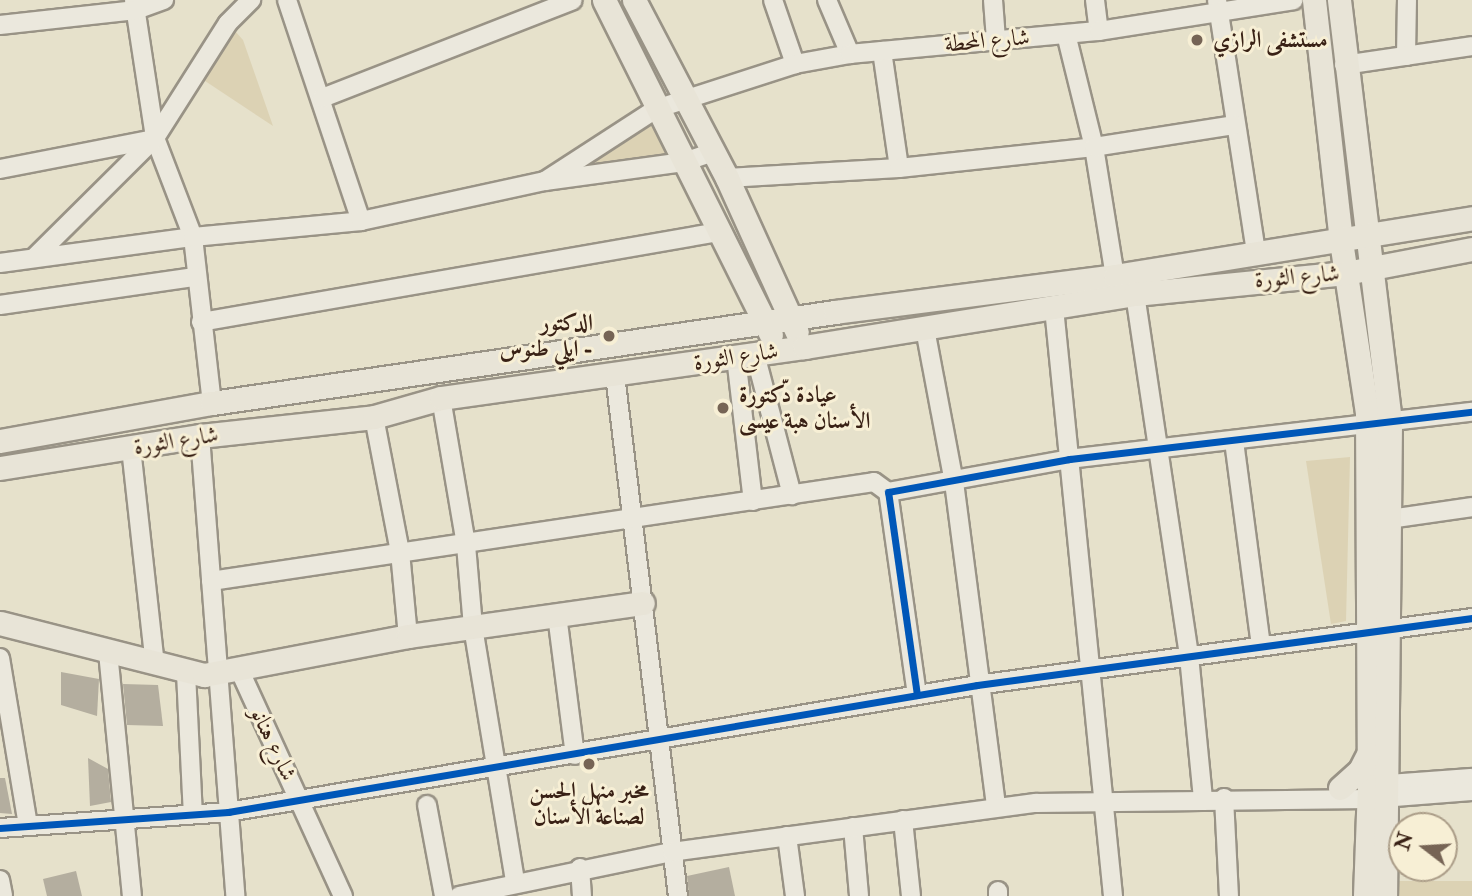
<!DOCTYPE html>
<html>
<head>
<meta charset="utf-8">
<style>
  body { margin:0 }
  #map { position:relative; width:1472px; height:896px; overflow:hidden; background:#e6e1cb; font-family:"IM FELL Double Pica",Amiri,serif }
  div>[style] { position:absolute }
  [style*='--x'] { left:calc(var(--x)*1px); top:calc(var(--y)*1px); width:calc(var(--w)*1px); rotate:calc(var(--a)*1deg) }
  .green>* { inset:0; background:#dcd2b4; transform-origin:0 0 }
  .building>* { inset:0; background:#b4ae9f }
  .roads { filter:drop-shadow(2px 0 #999386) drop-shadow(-2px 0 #999386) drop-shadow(0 2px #999386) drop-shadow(0 -2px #999386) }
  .minor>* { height:18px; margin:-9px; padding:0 9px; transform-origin:9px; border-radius:9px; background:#ebe8dd }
  .major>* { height:23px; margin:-11.5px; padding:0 11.5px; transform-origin:11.5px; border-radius:11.5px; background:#e8e4d7 }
  .cycleway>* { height:7px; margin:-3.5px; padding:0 3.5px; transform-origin:3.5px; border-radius:3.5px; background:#0057b8 }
  .dots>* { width:19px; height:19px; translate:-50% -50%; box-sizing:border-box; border:4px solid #f7efd5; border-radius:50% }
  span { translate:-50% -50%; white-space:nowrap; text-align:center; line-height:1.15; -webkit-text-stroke:6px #f7efd5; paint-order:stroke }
  .poi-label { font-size:23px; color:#392115; font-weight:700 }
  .left { translate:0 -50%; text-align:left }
  .right { translate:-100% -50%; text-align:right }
  .street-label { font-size:23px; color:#392115 }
  .north { position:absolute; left:1388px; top:812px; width:70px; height:70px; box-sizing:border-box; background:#f7efd5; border:2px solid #ab9d88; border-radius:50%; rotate:287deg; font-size:19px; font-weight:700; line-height:28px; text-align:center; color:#392115 }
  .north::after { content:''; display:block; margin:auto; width:24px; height:32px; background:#766455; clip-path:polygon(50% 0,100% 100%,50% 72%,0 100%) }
</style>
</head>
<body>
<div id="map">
  <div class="green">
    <div style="clip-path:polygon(228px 23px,243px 40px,273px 126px,196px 75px)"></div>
    <div style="clip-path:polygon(650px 117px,671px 159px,562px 173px)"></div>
    <div style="clip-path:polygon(1350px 457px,1346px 621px,1331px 624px,1306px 461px)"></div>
    <div style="left:1472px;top:881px;width:15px;height:107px;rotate:90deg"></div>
  </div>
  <div class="building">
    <div style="clip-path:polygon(61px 672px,99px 679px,97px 716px,61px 705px)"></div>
    <div style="clip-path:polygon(123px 684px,158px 685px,163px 726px,127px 725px)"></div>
    <div style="clip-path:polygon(88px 758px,108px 769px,111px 802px,90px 806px)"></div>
    <div style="clip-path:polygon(0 778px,5px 778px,12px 814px,0 813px)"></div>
    <div style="clip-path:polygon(729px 867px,735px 896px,689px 896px,687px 876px)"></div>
    <div style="clip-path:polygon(76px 871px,82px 896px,47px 896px,43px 879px)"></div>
  </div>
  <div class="roads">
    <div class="minor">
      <div style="--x:134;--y:0;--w:140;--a:81.3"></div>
      <div style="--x:155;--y:138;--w:106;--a:69"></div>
      <div style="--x:193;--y:237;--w:167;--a:83.5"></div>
      <div style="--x:287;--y:0;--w:233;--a:71.5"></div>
      <div style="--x:773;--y:0;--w:68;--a:71"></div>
      <div style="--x:827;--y:0;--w:59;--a:66.9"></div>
      <div style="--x:993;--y:0;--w:40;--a:85.7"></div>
      <div style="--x:1095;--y:0;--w:31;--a:83"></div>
      <div style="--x:1217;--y:0;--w:256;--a:81.2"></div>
      <div style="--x:0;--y:25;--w:137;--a:-6.3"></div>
      <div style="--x:136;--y:10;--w:30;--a:-20"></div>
      <div style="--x:1066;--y:34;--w:116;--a:76.1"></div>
      <div style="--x:1094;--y:147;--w:131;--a:80.8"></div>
      <div style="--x:882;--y:51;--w:118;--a:81.7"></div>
      <div style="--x:1406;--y:56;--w:56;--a:-89"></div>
      <div style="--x:1344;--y:65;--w:129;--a:-8.4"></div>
      <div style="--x:322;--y:98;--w:269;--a:-21.3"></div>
      <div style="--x:0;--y:169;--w:158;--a:-11"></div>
      <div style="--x:727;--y:178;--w:172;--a:-3.3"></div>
      <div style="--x:899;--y:168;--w:196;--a:-6.1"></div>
      <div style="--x:1094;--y:147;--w:142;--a:-8.9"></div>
      <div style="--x:545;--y:181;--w:132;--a:-33"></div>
      <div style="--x:656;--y:109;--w:146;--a:-17.9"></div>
      <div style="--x:795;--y:64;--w:56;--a:-10.3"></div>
      <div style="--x:850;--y:54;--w:250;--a:-5.3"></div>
      <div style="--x:1099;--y:31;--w:197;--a:-9"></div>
      <div style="--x:36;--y:256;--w:168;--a:-44.8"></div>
      <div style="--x:155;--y:138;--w:136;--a:-57.6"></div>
      <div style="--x:228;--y:23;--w:33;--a:-45"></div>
      <div style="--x:0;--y:263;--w:195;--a:-7.7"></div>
      <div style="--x:193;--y:237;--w:169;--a:-5.4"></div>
      <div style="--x:361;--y:221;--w:188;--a:-12.3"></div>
      <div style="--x:545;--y:181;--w:140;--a:-7.8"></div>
      <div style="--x:684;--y:162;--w:31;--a:-19"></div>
      <div style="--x:1135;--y:294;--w:366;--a:81.5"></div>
      <div style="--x:1189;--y:656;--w:144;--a:84.4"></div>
      <div style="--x:0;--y:305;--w:197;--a:-8.2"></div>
      <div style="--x:1054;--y:308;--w:591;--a:84.27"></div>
      <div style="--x:201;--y:322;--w:526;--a:-9.86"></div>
      <div style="--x:925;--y:329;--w:156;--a:79.3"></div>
      <div style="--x:954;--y:482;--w:328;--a:82.6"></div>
      <div style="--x:755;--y:354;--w:146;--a:75.3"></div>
      <div style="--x:736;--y:357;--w:145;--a:83.3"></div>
      <div style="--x:615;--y:375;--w:525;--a:83.11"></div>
      <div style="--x:441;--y:398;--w:149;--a:80.3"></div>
      <div style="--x:466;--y:545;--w:82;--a:85.1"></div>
      <div style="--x:473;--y:627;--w:257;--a:80.6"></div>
      <div style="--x:374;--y:417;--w:137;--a:79.1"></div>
      <div style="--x:400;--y:552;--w:84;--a:84.6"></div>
      <div style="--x:200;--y:436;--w:461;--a:85.6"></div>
      <div style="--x:1234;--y:441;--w:207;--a:82.5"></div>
      <div style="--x:131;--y:448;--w:218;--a:83.7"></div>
      <div style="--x:1389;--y:519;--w:84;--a:-8.2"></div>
      <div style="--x:211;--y:581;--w:670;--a:-8.49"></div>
      <div style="--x:874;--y:482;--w:17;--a:36"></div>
      <div style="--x:557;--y:615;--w:141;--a:82.7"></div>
      <div style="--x:108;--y:652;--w:245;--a:84.4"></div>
      <div style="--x:0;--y:658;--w:169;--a:80.5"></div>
      <div style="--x:239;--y:669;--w:250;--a:65.4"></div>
      <div style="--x:186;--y:673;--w:141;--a:87.2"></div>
      <div style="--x:917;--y:695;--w:205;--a:-98.1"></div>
      <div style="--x:888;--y:492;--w:184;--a:-10.3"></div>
      <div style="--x:1069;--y:459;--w:406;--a:-6.7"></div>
      <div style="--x:1374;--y:785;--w:98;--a:-4.1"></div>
      <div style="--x:1224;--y:798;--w:98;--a:87.1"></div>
      <div style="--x:427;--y:805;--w:93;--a:79.4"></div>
      <div style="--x:903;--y:820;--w:76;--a:84"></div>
      <div style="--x:853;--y:827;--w:69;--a:85"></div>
      <div style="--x:0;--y:828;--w:229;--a:-4"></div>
      <div style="--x:228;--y:812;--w:760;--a:-9.62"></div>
      <div style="--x:977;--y:685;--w:500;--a:-7.7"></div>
      <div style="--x:787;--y:836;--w:61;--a:82.4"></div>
      <div style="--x:580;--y:868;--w:28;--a:86"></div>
      <div style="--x:0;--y:880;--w:16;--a:79"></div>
      <div style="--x:998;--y:891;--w:5;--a:90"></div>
      <div style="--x:459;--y:896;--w:217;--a:-11.7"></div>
      <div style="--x:672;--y:852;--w:367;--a:-7.7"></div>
      <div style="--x:1036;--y:803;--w:333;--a:-0.7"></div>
      <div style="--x:1369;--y:799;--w:103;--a:-4.4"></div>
    </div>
    <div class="major">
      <div style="--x:604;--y:0;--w:374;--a:63.5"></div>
      <div style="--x:634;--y:0;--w:201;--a:62.4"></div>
      <div style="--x:727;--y:178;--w:169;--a:65.6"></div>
      <div style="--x:1314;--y:0;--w:243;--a:83.6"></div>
      <div style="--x:1341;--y:241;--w:173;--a:81.4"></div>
      <div style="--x:1367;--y:412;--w:374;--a:89.7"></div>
      <div style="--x:1369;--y:786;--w:110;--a:92.1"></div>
      <div style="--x:1339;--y:0;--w:427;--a:83.1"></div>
      <div style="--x:1390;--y:424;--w:472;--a:90.6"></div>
      <div style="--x:0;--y:441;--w:215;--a:-10.2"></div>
      <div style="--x:212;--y:403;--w:630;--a:-8.31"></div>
      <div style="--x:835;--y:312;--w:282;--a:-7.3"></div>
      <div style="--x:1115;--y:276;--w:362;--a:-9.2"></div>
      <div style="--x:0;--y:468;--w:203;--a:-9.1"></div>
      <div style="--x:200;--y:436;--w:175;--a:-6.2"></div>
      <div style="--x:374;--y:417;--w:70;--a:-15.8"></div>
      <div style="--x:441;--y:398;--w:367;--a:-8"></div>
      <div style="--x:804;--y:347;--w:335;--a:-9.1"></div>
      <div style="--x:1135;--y:294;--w:212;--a:-5.7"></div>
      <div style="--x:1346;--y:273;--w:128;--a:-10.8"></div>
      <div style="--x:0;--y:623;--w:211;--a:14.3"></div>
      <div style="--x:204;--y:675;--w:208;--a:-10.8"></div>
      <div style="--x:408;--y:636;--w:237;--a:-8"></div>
      <div style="--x:1340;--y:788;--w:27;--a:-42"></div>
      <div style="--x:1360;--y:770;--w:18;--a:-63"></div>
    </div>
  </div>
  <div class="cycleway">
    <div style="--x:917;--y:695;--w:205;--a:-98.1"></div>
    <div style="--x:888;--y:492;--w:184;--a:-10.3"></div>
    <div style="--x:1069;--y:459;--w:406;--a:-6.7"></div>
    <div style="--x:0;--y:828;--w:229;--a:-4"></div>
    <div style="--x:228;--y:812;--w:760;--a:-9.62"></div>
    <div style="--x:977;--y:685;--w:500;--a:-7.7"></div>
  </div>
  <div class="dots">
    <div style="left:1197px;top:40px;background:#766455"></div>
    <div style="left:609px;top:336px;background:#766455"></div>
    <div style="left:723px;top:408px;background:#766455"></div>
    <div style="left:589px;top:764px;background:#766455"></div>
  </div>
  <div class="poi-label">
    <span class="left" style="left:1213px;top:40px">مستشفى الرازي</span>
    <span class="right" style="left:593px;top:336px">الدكتور<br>ايلي طنوس -</span>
    <span class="left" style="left:739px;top:408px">عيادة دّكتورة<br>الأسنان هبة عيسى</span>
    <span style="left:589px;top:804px">مخبر منهل الحسن<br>لصناعة الأسنان</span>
  </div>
  <div class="street-label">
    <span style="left:987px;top:41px;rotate:-5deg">شارع المحطة</span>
    <span style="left:1297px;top:277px;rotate:-5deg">شارع الثورة</span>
    <span style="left:736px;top:357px;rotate:-8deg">شارع الثورة</span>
    <span style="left:176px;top:441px;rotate:-9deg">شارع الثورة</span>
    <span style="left:273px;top:744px;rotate:65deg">شارع هنانو</span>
  </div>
  <div class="north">N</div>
</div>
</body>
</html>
